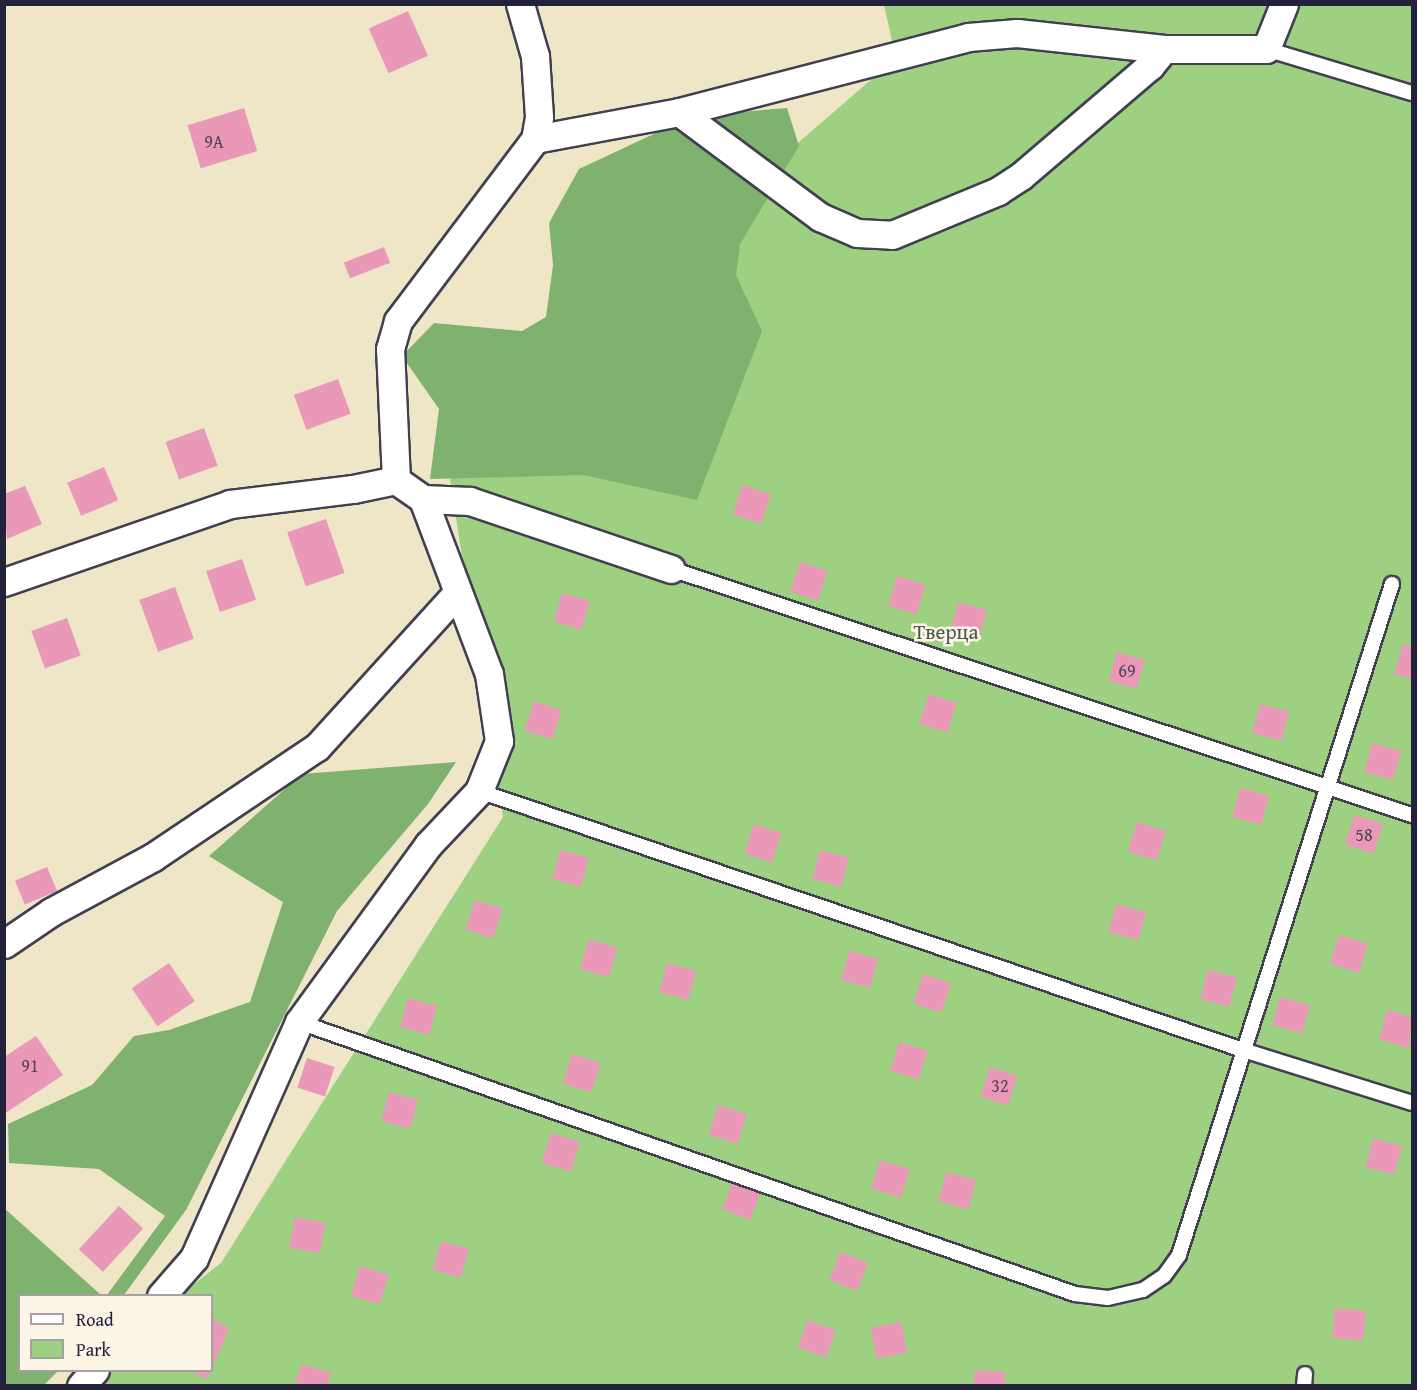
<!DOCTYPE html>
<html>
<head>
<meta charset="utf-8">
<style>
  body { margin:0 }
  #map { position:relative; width:1417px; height:1390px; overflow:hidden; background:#efe6c8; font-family:"Gentium Book Plus",serif }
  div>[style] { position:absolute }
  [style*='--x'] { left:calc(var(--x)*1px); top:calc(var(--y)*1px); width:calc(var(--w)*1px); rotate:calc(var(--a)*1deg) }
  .green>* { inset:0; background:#9dd080 }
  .forest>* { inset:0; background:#7eb26e }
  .building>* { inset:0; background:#e998b8; transform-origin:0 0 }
  .roads { filter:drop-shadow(2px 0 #413f50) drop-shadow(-2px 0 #413f50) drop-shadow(0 2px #413f50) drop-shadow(0 -2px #413f50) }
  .service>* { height:14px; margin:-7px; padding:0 7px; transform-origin:7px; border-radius:7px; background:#fff }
  .minor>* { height:27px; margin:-13.5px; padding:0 13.5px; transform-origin:13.5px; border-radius:13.5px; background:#fff }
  span { translate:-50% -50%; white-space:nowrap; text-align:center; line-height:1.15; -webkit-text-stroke:5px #fcf5e5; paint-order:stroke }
  .number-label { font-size:18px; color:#54405a }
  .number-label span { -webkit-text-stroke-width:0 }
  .park-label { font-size:21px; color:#475650 }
  .frame { position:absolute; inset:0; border:6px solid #22223b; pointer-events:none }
  .legend { position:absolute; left:18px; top:1294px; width:195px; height:78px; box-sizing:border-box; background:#fcf5e5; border:2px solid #a5a1a1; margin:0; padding:8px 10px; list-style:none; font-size:18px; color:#22223b }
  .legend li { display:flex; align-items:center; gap:12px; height:30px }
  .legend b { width:30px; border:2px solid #a5a1a1 }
</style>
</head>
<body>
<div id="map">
  <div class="green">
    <div style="clip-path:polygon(884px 5px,1412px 5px,1412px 1385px,67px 1386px,86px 1371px,212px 1370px,212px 1296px,180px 1295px,221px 1263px,503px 817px,445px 448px,896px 58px)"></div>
  </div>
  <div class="forest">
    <div style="clip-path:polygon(787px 108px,799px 146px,740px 244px,736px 275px,762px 331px,697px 500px,584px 475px,430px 479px,439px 409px,402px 356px,434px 323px,522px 331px,546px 317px,553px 265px,549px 223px,579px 169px,692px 116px)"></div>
    <div style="clip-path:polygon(456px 762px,428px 804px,337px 911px,186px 1210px,124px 1295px,107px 1295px,165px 1216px,99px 1169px,9px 1163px,8px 1124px,92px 1085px,134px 1036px,169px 1030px,250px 1002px,283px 902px,209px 856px,302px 774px)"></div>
    <div style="clip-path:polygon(4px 1208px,101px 1295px,20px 1296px,20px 1370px,58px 1371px,44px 1385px,5px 1385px)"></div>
  </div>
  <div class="building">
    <div style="left:408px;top:11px;width:49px;height:43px;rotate:66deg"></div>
    <div style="left:244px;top:108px;width:45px;height:59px;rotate:73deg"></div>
    <div style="left:384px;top:247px;width:17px;height:43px;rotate:69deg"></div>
    <div style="left:338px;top:379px;width:37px;height:47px;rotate:70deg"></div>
    <div style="left:204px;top:428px;width:40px;height:41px;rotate:70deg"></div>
    <div style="left:104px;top:467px;width:36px;height:40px;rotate:67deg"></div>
    <div style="left:742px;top:485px;width:30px;height:31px;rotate:17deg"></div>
    <div style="clip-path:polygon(25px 486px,42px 524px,7px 539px,4px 494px)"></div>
    <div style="left:326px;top:519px;width:57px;height:41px;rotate:71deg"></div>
    <div style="left:242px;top:559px;width:43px;height:38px;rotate:71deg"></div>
    <div style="left:800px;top:562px;width:29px;height:31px;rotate:18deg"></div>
    <div style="left:897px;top:576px;width:30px;height:31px;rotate:17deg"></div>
    <div style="left:175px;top:587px;width:55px;height:38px;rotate:70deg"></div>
    <div style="left:562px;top:593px;width:29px;height:30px;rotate:16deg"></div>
    <div style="left:958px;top:602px;width:30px;height:30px;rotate:15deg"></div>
    <div style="left:67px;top:618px;width:40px;height:38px;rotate:70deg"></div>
    <div style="clip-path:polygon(1403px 644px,1412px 647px,1412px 679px,1394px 674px)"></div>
    <div style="left:1117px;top:652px;width:29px;height:30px;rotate:16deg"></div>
    <div style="left:929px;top:694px;width:29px;height:31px;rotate:18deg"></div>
    <div style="left:534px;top:701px;width:29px;height:31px;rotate:18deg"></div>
    <div style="left:1260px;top:704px;width:30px;height:30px;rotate:15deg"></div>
    <div style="left:1372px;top:743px;width:30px;height:30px;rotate:15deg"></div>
    <div style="left:1240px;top:788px;width:30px;height:30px;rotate:15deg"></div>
    <div style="left:1354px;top:815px;width:30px;height:31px;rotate:17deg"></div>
    <div style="left:1137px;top:822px;width:30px;height:31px;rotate:17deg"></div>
    <div style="left:754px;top:824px;width:29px;height:31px;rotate:18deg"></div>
    <div style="left:560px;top:850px;width:30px;height:30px;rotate:15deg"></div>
    <div style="left:820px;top:850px;width:30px;height:30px;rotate:15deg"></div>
    <div style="left:47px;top:867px;width:26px;height:35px;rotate:67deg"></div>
    <div style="left:475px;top:900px;width:29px;height:31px;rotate:18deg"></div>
    <div style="left:1116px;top:904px;width:31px;height:29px;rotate:15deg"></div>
    <div style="left:1339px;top:935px;width:30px;height:30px;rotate:17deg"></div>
    <div style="left:589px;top:939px;width:30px;height:31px;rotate:17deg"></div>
    <div style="left:849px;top:951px;width:30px;height:30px;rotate:15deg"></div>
    <div style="left:169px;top:963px;width:46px;height:45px;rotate:56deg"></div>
    <div style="left:667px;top:963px;width:30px;height:30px;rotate:15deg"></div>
    <div style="left:1208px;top:970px;width:30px;height:30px;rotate:15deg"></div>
    <div style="left:923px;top:974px;width:29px;height:31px;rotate:18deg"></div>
    <div style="left:1280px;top:997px;width:31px;height:29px;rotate:15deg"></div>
    <div style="left:408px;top:998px;width:30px;height:30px;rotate:15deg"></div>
    <div style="clip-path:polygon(1387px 1010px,1412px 1017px,1409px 1048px,1379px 1039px)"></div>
    <div style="clip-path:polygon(36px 1036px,63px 1075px,4px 1114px,4px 1057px)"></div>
    <div style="left:899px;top:1042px;width:30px;height:30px;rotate:17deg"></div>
    <div style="left:572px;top:1054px;width:30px;height:31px;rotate:17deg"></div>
    <div style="left:307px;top:1058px;width:29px;height:31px;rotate:18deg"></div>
    <div style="left:990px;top:1067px;width:29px;height:31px;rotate:18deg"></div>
    <div style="left:389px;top:1092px;width:30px;height:30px;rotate:15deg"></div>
    <div style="left:718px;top:1105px;width:30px;height:31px;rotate:17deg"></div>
    <div style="left:551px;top:1133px;width:30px;height:31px;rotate:17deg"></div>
    <div style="left:1373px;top:1138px;width:30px;height:30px;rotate:15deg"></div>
    <div style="left:880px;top:1160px;width:31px;height:30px;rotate:17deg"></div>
    <div style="left:946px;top:1172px;width:31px;height:30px;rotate:15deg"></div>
    <div style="left:733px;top:1181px;width:30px;height:30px;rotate:21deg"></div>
    <div style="left:119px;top:1206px;width:33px;height:59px;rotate:43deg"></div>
    <div style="left:295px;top:1217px;width:31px;height:31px;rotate:11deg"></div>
    <div style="left:441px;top:1241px;width:29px;height:30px;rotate:16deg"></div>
    <div style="left:840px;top:1252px;width:30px;height:30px;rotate:21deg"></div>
    <div style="left:360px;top:1266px;width:30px;height:31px;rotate:17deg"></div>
    <div style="left:1335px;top:1308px;width:31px;height:30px;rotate:6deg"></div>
    <div style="clip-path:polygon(212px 1318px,229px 1328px,212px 1369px)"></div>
    <div style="left:808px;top:1320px;width:30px;height:29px;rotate:21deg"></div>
    <div style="left:901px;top:1322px;width:31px;height:31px;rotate:79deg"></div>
    <div style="clip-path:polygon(302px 1364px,331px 1373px,327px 1386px,294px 1386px)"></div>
    <div style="clip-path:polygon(189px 1370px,211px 1370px,207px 1379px)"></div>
    <div style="clip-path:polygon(975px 1370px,1005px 1372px,1004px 1386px,973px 1386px)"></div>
  </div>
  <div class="roads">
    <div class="service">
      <div style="--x:1266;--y:49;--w:152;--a:16.8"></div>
      <div style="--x:671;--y:569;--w:781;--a:18.37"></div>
      <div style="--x:479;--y:791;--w:807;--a:18.73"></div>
      <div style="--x:1243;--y:1050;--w:177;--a:17.4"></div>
      <div style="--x:299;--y:1022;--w:822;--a:19.32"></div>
      <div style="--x:1075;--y:1294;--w:33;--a:7"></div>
      <div style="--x:1108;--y:1298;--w:36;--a:-13"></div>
      <div style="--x:1143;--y:1290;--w:25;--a:-34"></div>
      <div style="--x:1164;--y:1276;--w:26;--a:-54"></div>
      <div style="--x:1179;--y:1255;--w:704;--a:-72.39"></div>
      <div style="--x:1304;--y:1386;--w:12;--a:-85"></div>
    </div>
    <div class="minor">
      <div style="--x:520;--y:4;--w:54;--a:73.9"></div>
      <div style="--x:535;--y:56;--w:61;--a:86.2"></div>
      <div style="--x:539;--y:117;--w:22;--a:100"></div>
      <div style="--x:679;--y:112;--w:299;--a:-14.5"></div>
      <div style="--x:968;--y:37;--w:49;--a:-4.7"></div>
      <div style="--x:1017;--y:33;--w:148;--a:6.2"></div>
      <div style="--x:423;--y:499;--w:33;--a:-145"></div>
      <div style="--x:396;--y:480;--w:131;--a:-92.6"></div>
      <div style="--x:390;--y:349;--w:29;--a:-74"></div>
      <div style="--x:398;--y:321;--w:228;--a:-53"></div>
      <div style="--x:535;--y:139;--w:147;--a:-10.6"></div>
      <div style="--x:679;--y:112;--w:176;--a:36.7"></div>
      <div style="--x:820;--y:217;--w:40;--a:23.4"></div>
      <div style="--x:857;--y:233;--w:35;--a:3"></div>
      <div style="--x:892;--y:235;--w:115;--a:-22.5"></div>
      <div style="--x:998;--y:191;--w:27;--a:-33"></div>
      <div style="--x:1021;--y:176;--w:170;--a:-40.5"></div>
      <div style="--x:1150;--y:66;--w:22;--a:-51"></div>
      <div style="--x:1164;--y:49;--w:102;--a:0"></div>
      <div style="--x:1266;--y:49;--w:48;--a:-68.2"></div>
      <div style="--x:4;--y:582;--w:239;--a:-19"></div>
      <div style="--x:230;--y:504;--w:124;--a:-7"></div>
      <div style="--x:353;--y:489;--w:44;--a:-11.8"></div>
      <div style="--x:4;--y:944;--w:57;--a:-34.2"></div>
      <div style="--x:51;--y:912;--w:116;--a:-28.3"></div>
      <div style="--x:153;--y:857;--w:197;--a:-33.9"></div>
      <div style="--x:317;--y:747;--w:208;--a:-47.7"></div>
      <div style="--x:161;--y:1296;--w:50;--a:-49"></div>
      <div style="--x:194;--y:1258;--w:258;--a:-66"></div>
      <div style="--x:299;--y:1022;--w:219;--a:-53.9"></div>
      <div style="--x:428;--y:845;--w:74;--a:-46.6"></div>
      <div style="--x:479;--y:791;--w:54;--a:-68.2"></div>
      <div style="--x:499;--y:741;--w:68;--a:-98.5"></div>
      <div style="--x:489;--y:674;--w:187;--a:-110.7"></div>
      <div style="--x:423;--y:499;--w:47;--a:2.4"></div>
      <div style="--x:470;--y:501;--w:212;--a:18.7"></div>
      <div style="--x:81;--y:1386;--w:21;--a:-49"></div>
    </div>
  </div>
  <div class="number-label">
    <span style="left:214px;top:142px">9А</span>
    <span style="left:1127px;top:671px">69</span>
    <span style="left:1364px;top:835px">58</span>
    <span style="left:30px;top:1066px">91</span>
    <span style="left:1000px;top:1086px">32</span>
  </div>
  <div class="park-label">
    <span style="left:946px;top:632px">Тверца</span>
  </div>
  <div class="frame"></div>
  <ul class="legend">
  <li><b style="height:8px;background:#fff"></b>Road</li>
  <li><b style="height:16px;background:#9dd080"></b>Park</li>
  </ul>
</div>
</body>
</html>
